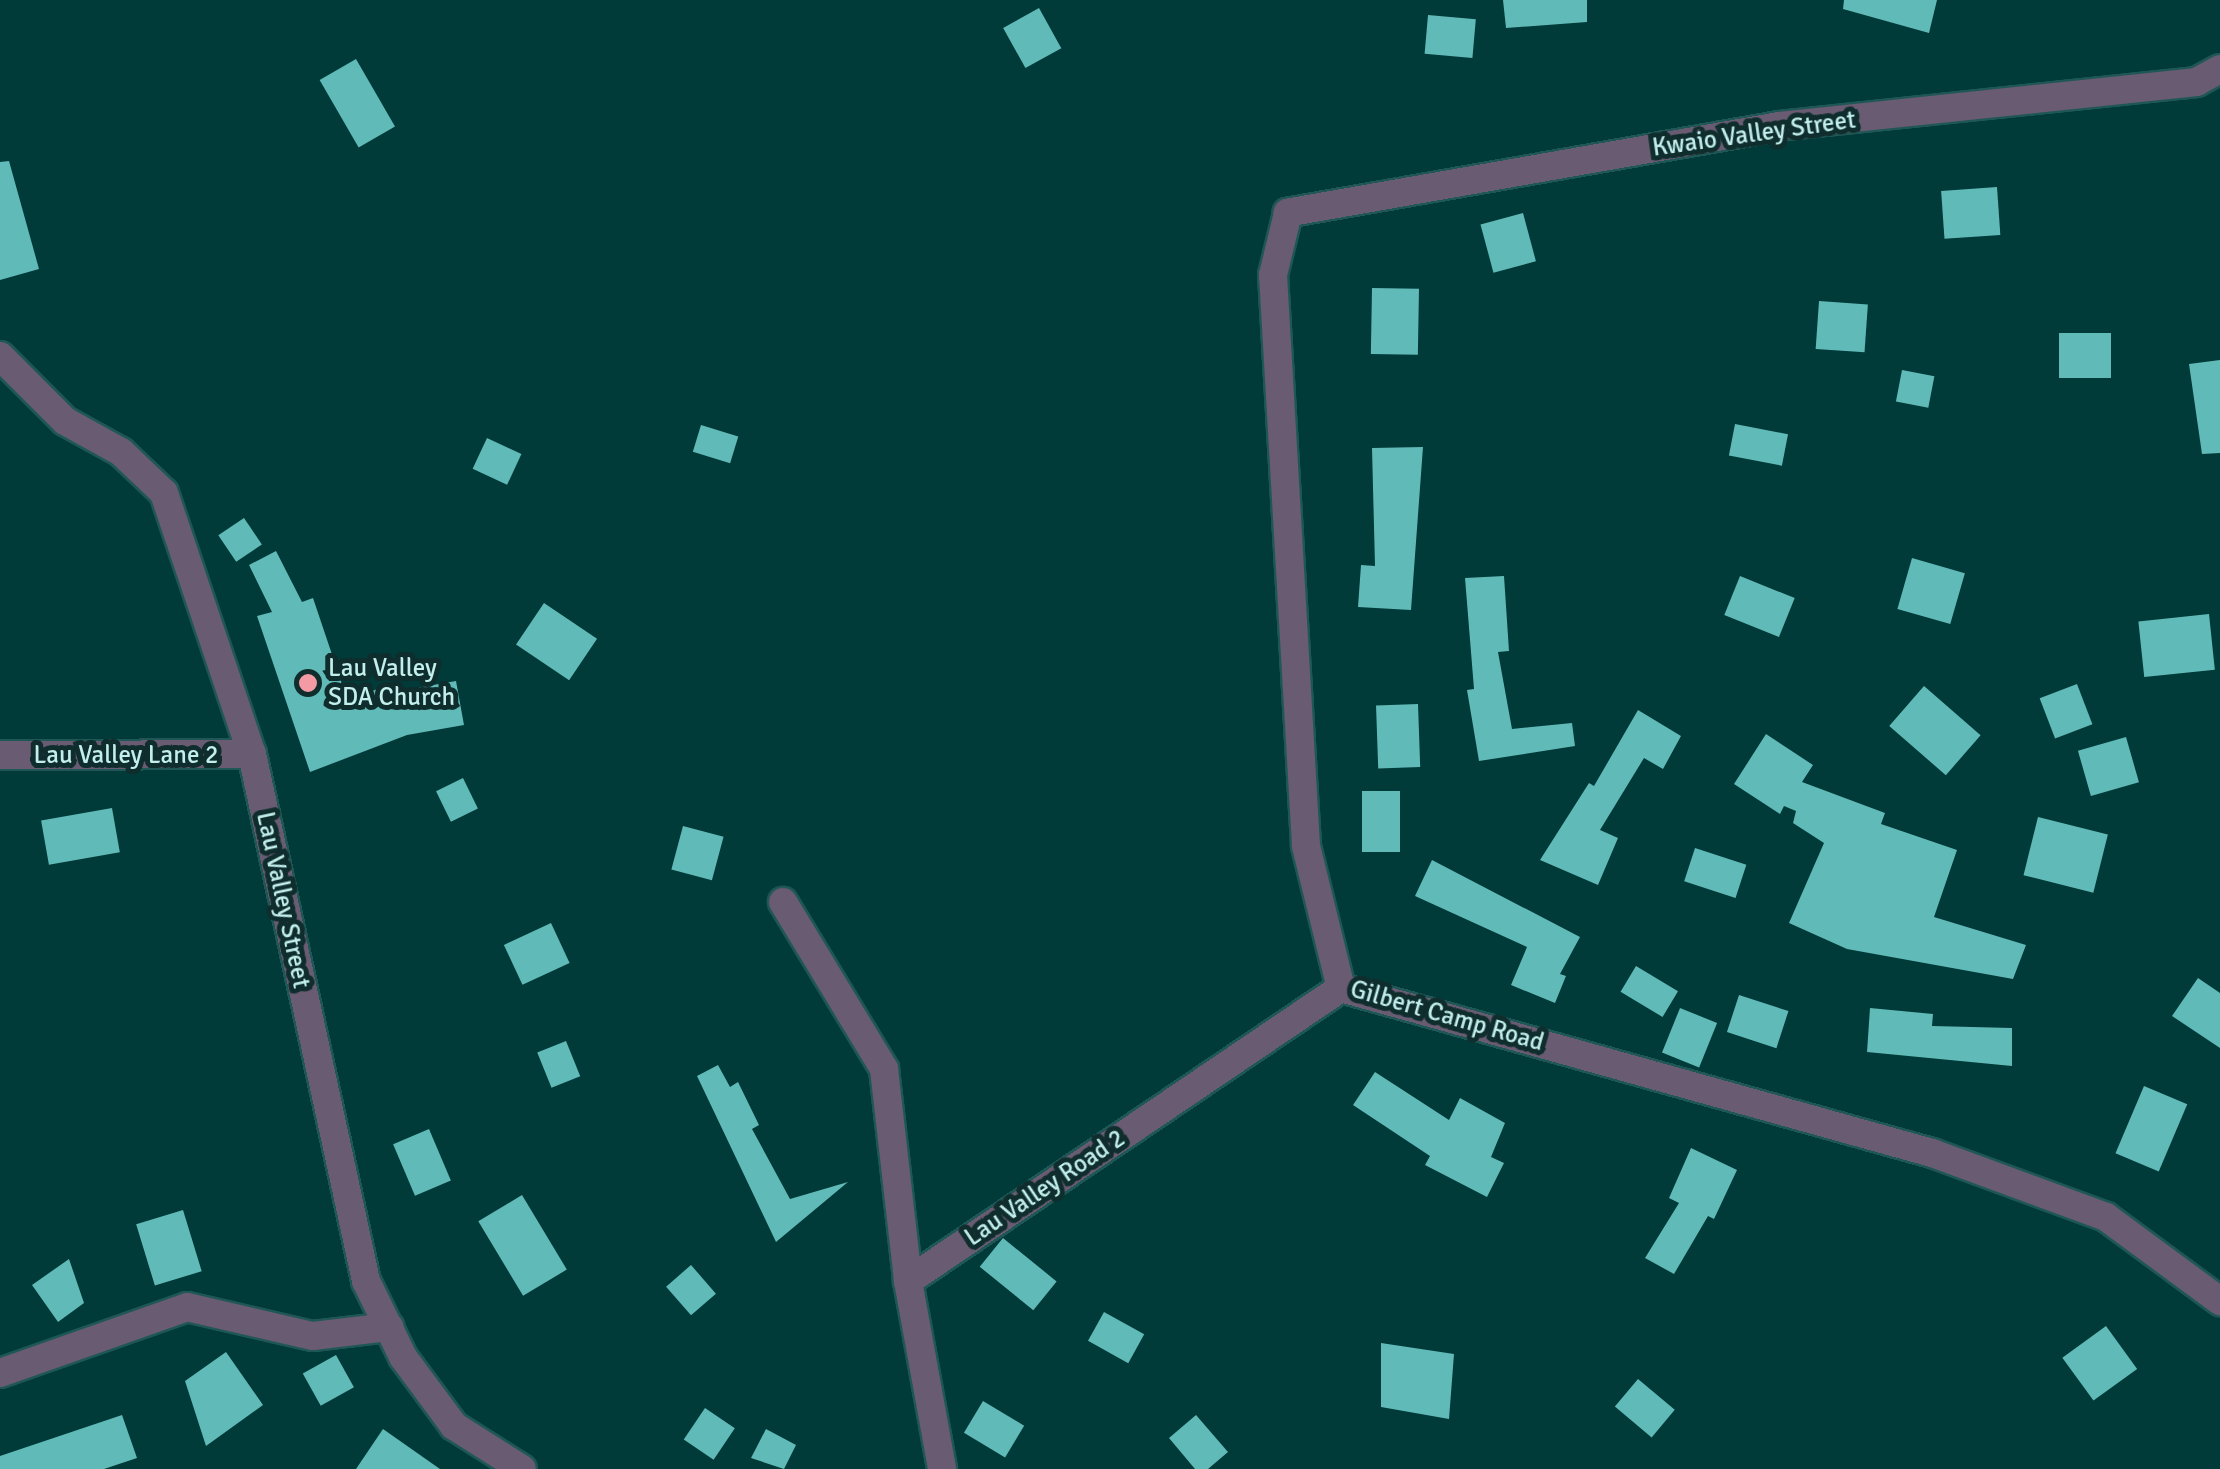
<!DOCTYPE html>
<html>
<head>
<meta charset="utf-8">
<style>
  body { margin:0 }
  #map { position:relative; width:2220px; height:1469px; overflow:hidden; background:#003a39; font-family:Signika,sans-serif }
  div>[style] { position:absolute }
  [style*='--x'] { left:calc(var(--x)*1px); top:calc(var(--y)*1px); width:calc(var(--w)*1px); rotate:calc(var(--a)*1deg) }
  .building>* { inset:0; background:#60bab8; transform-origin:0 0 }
  .roads { filter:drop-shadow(2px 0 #1f5756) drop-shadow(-2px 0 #1f5756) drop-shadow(0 2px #1f5756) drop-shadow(0 -2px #1f5756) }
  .minor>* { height:28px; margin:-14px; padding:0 14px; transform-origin:14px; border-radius:14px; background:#695b72 }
  .dots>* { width:28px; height:28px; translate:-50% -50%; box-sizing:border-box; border:5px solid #0e2d2c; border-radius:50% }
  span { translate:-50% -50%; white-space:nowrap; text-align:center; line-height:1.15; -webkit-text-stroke:10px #0e2d2c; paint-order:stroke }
  .street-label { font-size:25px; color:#c2eeec }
  .poi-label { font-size:25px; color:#c2eeec }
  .left { translate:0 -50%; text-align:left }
</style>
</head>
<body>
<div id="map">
  <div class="building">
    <div style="clip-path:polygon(1503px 0,1587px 0,1587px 22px,1506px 28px)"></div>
    <div style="clip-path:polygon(1844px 0,1937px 0,1929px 33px,1843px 9px)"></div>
    <div style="left:1039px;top:8px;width:46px;height:41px;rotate:61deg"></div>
    <div style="left:1428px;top:15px;width:48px;height:39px;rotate:5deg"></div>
    <div style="left:356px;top:59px;width:78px;height:42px;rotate:60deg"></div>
    <div style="clip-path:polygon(9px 161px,39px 269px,0 280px,0 162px)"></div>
    <div style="left:1997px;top:187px;width:48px;height:56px;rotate:86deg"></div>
    <div style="left:1523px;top:213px;width:50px;height:44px;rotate:75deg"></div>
    <div style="left:1372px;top:288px;width:47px;height:66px;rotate:1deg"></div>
    <div style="left:1819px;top:301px;width:49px;height:48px;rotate:4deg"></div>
    <div style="left:2059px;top:333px;width:52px;height:45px"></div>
    <div style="clip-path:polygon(2220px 360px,2220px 453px,2202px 454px,2189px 364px)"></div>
    <div style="left:1902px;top:370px;width:33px;height:32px;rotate:11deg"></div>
    <div style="left:1735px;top:424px;width:54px;height:32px;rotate:11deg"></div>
    <div style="left:701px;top:425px;width:39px;height:28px;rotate:17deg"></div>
    <div style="left:487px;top:438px;width:38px;height:34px;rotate:25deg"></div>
    <div style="clip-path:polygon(1423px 447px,1411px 610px,1358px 607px,1361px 565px,1375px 566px,1372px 448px)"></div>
    <div style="left:244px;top:518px;width:32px;height:31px;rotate:56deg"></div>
    <div style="clip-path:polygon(276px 551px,302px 602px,313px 598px,347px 699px,390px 685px,393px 692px,456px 681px,464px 725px,407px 735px,310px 772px,257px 616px,272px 612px,249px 565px)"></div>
    <div style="left:1912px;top:558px;width:55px;height:53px;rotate:16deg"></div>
    <div style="clip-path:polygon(1504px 576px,1509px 651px,1498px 652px,1512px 729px,1572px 723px,1575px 746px,1479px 761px,1467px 690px,1474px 689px,1465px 578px)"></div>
    <div style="left:1740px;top:576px;width:59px;height:42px;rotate:22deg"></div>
    <div style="left:544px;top:603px;width:64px;height:50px;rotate:34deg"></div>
    <div style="left:2209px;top:614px;width:56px;height:71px;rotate:84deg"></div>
    <div style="left:2077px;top:684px;width:43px;height:40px;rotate:69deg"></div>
    <div style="left:1924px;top:686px;width:75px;height:53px;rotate:41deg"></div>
    <div style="left:1418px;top:704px;width:63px;height:42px;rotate:88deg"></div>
    <div style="clip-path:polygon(1638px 710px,1681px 736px,1663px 769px,1644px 758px,1600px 830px,1618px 838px,1598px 885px,1540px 860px,1589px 783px,1594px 786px)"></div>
    <div style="clip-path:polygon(1766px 734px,1813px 765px,1802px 782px,1885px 813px,1881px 824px,1957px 850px,1934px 917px,2026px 945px,2013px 979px,1847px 949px,1789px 923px,1824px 843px,1793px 823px,1796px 811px,1784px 806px,1780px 814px,1734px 784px)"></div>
    <div style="left:2126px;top:737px;width:47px;height:50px;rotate:74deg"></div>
    <div style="left:463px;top:778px;width:34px;height:30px;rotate:64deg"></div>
    <div style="left:1362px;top:791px;width:38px;height:61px"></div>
    <div style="left:112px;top:808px;width:45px;height:72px;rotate:80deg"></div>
    <div style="left:2038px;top:817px;width:72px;height:60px;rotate:14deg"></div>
    <div style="left:683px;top:826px;width:42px;height:45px;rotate:15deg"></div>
    <div style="left:1695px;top:848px;width:54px;height:35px;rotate:18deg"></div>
    <div style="clip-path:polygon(1432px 860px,1580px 937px,1560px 974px,1566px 976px,1555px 1003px,1511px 985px,1527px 947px,1415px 896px)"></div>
    <div style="left:551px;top:923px;width:44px;height:52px;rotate:65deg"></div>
    <div style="left:1636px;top:966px;width:49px;height:30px;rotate:31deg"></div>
    <div style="clip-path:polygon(2198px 978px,2220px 993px,2220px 1048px,2172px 1016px)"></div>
    <div style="left:1739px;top:995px;width:52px;height:39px;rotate:18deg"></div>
    <div style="left:1680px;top:1008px;width:40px;height:48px;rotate:22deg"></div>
    <div style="clip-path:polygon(1870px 1008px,1933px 1014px,1932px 1026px,2012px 1028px,2012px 1066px,1867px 1052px)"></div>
    <div style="left:566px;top:1041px;width:38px;height:31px;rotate:68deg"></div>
    <div style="clip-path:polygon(718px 1065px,730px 1087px,738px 1082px,759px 1125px,752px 1129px,790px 1199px,848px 1182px,776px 1242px,697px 1076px)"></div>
    <div style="clip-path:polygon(1375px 1072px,1449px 1120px,1460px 1098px,1505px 1123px,1491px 1157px,1504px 1163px,1487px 1197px,1425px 1165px,1430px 1156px,1353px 1105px)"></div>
    <div style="left:2144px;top:1086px;width:47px;height:73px;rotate:23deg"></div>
    <div style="left:429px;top:1129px;width:56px;height:39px;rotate:67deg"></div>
    <div style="clip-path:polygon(1691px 1148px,1737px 1170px,1714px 1219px,1708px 1216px,1674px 1274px,1645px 1258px,1679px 1203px,1669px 1198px)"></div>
    <div style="left:522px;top:1195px;width:87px;height:51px;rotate:59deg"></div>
    <div style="left:183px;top:1210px;width:64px;height:49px;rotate:73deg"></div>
    <div style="left:1003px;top:1238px;width:69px;height:37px;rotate:39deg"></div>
    <div style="clip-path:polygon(69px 1259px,84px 1303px,58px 1322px,32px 1285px)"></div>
    <div style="left:691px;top:1265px;width:38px;height:33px;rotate:49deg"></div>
    <div style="left:1104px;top:1312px;width:46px;height:33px;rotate:29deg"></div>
    <div style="left:2106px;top:1326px;width:53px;height:54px;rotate:54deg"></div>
    <div style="clip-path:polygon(1381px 1343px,1454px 1354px,1449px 1419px,1381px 1407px)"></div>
    <div style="clip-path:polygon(226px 1352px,263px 1405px,206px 1446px,185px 1381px)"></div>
    <div style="left:336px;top:1355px;width:37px;height:38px;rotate:61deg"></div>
    <div style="left:1638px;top:1379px;width:48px;height:36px;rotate:40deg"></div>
    <div style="left:983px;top:1401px;width:48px;height:37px;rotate:31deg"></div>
    <div style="left:705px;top:1408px;width:36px;height:38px;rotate:34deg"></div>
    <div style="clip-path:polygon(122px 1415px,137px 1458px,104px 1469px,0 1469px,0 1456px)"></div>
    <div style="clip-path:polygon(1196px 1415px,1228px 1452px,1208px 1469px,1195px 1469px,1169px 1438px)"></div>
    <div style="clip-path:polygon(383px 1429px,440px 1469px,356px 1469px)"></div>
    <div style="clip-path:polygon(766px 1429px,796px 1445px,784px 1469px,751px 1458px)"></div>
  </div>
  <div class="roads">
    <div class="minor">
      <div style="--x:2220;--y:69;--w:26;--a:151"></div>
      <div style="--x:2197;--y:82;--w:420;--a:174"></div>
      <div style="--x:1779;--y:126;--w:499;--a:170"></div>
      <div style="--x:1288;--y:213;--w:64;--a:103.6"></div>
      <div style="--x:1273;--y:275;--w:572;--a:86.69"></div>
      <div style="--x:1306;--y:846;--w:146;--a:76.2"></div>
      <div style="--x:1341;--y:988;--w:614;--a:15.6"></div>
      <div style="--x:1932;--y:1153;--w:185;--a:20.2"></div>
      <div style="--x:2106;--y:1217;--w:142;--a:36.4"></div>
      <div style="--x:0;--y:356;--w:92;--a:45"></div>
      <div style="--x:65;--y:421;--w:64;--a:29"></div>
      <div style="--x:121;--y:452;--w:59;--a:43.6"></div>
      <div style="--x:164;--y:493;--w:275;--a:71.4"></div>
      <div style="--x:252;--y:754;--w:539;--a:77.79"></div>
      <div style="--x:366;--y:1281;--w:85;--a:64"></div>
      <div style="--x:403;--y:1357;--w:86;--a:53.5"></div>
      <div style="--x:454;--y:1426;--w:80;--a:32.3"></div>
      <div style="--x:0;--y:755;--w:252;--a:-0.2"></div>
      <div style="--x:783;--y:902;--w:195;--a:58.8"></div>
      <div style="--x:884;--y:1069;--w:213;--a:83.5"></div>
      <div style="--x:908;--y:1281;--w:191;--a:79.7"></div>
      <div style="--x:908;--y:1281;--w:523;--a:-34.09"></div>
      <div style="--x:0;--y:1373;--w:198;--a:-19.4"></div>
      <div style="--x:187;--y:1307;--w:129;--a:13"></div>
      <div style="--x:313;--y:1336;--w:77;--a:-6.8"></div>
    </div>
  </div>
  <div class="dots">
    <div style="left:308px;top:683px;background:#f49aa4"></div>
  </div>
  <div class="street-label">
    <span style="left:1754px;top:134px;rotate:-8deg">Kwaio Valley Street</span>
    <span style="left:126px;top:755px">Lau Valley Lane 2</span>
    <span style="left:283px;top:900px;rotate:78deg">Lau Valley Street</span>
    <span style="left:1447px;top:1016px;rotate:16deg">Gilbert Camp Road</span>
    <span style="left:1045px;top:1188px;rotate:-34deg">Lau Valley Road 2</span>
  </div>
  <div class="poi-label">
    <span class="left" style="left:328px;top:683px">Lau Valley<br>SDA Church</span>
  </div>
</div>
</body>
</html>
